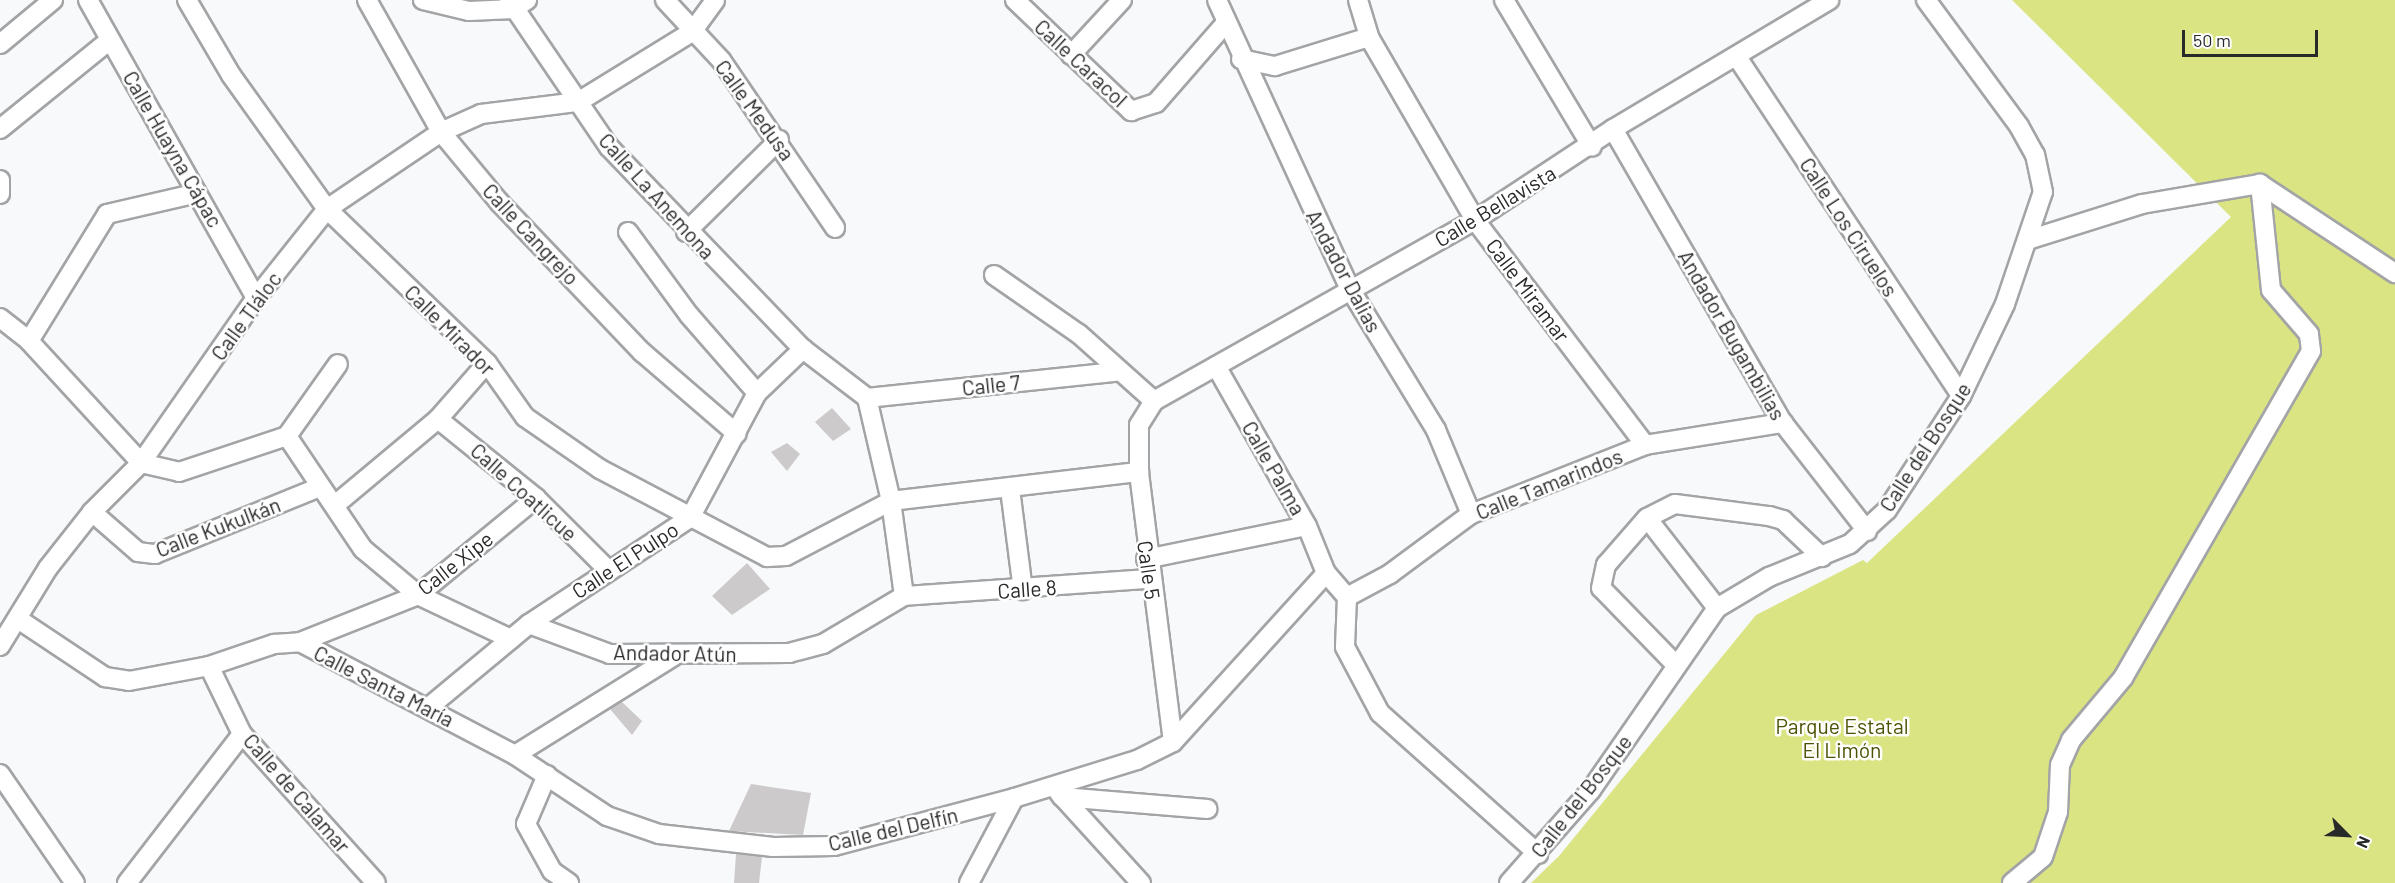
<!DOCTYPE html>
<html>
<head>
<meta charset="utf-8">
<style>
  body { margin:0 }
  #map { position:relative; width:2395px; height:883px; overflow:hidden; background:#f8f9fb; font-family:Barlow,sans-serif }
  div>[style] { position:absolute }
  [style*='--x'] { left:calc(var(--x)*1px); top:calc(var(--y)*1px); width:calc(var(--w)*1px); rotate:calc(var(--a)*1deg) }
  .green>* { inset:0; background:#dbe482 }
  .building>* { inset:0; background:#cdcacb }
  .roads { filter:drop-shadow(2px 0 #a3a4a6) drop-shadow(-2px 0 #a3a4a6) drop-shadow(0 2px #a3a4a6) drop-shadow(0 -2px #a3a4a6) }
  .street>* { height:18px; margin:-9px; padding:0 9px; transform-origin:9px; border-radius:9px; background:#fff }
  span { translate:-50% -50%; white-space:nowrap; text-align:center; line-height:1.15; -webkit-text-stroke:5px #fff; paint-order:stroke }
  .street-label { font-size:21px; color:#282929 }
  .park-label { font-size:21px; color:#4e5205 }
  .north { position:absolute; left:2317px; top:805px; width:60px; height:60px; -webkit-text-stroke:4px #fff; paint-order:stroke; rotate:114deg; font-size:16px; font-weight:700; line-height:24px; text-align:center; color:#282929 }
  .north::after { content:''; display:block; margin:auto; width:21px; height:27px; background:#282929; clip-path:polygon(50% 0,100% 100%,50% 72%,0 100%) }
  .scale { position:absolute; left:2182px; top:30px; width:136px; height:27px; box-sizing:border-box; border:3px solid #282929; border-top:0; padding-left:8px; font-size:18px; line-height:21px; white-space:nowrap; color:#282929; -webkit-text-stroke:4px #fff; paint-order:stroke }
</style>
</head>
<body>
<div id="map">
  <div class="green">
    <div style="clip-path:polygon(2012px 0,2395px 0,2395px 883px,1531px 883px,1559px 856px,1756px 615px,1863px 560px,1867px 563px,2231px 217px)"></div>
  </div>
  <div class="building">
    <div style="clip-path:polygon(832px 408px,851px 429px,833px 441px,815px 422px)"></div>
    <div style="clip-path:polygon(787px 443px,800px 454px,787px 471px,771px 452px)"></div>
    <div style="clip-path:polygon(747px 563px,770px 589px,732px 615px,712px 596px)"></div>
    <div style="clip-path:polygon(622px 702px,642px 721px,632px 735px,610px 709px)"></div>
    <div style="clip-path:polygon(751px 784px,811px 793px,803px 835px,729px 831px)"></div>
    <div style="clip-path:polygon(736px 854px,762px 857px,759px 883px,734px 883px)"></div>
  </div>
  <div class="roads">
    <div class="street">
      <div style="--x:88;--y:0;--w:342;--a:60.6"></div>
      <div style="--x:187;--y:0;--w:87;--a:59.6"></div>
      <div style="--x:231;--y:75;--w:165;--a:54.4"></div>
      <div style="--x:327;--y:209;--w:222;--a:43.9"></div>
      <div style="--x:487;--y:363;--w:66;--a:54.9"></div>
      <div style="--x:525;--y:417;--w:91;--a:34.7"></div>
      <div style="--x:600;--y:469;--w:189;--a:27.8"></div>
      <div style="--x:767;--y:557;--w:19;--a:-3"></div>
      <div style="--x:786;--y:556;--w:119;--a:-27.6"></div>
      <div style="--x:891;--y:501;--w:250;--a:-6.7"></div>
      <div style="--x:367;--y:0;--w:151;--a:60.7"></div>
      <div style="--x:441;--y:132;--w:92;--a:50.3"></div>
      <div style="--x:500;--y:203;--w:206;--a:46.4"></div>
      <div style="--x:642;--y:352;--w:125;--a:40.8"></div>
      <div style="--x:423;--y:0;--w:47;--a:13.4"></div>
      <div style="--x:469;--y:11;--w:45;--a:-2.5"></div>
      <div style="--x:514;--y:9;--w:16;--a:-35"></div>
      <div style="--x:509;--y:0;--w:178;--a:55.8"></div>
      <div style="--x:609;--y:147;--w:280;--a:46.2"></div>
      <div style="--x:803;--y:349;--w:81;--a:37.4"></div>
      <div style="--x:867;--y:398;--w:106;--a:76.9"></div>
      <div style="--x:891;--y:501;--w:96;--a:82.2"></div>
      <div style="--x:665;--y:0;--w:82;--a:47"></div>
      <div style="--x:721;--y:60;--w:203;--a:55.8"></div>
      <div style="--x:1015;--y:0;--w:161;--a:43.7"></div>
      <div style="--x:1131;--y:111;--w:26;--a:-18"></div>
      <div style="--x:1156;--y:103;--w:105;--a:-48.9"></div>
      <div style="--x:1217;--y:0;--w:318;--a:65.3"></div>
      <div style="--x:1350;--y:289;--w:165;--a:58.6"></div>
      <div style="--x:1436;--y:430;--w:91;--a:67.4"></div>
      <div style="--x:1358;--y:0;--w:39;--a:73"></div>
      <div style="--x:1369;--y:37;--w:211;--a:59.9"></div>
      <div style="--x:1475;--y:220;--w:282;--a:52.9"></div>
      <div style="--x:1504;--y:0;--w:171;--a:59.1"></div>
      <div style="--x:0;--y:44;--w:69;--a:-39.7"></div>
      <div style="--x:1071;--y:55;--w:75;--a:-47.2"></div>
      <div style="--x:1737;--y:57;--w:406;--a:56.5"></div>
      <div style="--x:1241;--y:59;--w:35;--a:12"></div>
      <div style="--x:1275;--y:66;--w:98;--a:-17.1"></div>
      <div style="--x:0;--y:129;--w:141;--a:-39"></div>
      <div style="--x:1613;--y:129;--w:340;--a:60"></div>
      <div style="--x:1783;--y:423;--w:137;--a:52.1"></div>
      <div style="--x:0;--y:180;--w:14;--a:90"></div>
      <div style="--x:628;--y:232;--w:103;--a:53.7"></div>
      <div style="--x:689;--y:315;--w:103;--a:48.9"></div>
      <div style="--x:686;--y:232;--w:131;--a:-44.7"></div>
      <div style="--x:2031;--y:239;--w:116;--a:-17.5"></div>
      <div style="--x:2142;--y:204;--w:120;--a:-9.6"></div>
      <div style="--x:2260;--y:184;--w:162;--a:33.4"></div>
      <div style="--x:994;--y:275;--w:103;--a:34.8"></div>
      <div style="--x:1079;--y:334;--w:101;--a:41.8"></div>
      <div style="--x:0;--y:318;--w:37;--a:38"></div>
      <div style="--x:29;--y:341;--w:166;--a:47.4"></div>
      <div style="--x:141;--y:463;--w:39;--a:13"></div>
      <div style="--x:179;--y:472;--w:114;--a:-18.4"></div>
      <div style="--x:29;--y:341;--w:149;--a:-58.4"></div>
      <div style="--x:107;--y:214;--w:92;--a:-13.1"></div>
      <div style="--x:1216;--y:366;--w:184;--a:60.4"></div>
      <div style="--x:1307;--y:526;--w:51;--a:68"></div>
      <div style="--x:1326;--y:573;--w:32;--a:49"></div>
      <div style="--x:1347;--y:597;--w:49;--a:-28.1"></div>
      <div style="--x:1390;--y:574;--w:101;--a:-36.5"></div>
      <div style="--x:1471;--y:514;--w:187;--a:-21.6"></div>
      <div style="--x:1645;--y:445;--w:140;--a:-9.1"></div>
      <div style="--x:867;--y:398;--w:250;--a:-6"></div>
      <div style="--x:438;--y:419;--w:126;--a:38.9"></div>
      <div style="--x:536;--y:498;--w:100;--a:45"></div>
      <div style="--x:287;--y:436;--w:136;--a:56.1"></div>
      <div style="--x:363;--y:549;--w:72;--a:39.9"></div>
      <div style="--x:418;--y:595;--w:103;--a:25.3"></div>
      <div style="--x:287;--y:436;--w:88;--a:-54.7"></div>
      <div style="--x:1010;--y:489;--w:102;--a:82.7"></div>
      <div style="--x:335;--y:505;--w:134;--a:-39.9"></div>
      <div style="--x:438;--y:419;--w:74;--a:-48.8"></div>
      <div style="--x:92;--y:512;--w:61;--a:41"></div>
      <div style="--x:138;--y:552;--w:17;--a:7"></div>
      <div style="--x:155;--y:554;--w:178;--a:-22.1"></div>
      <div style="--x:1647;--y:518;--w:114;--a:52.1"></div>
      <div style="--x:1146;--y:559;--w:164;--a:-11.6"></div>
      <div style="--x:1347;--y:597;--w:50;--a:92.3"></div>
      <div style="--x:1345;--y:647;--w:75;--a:62.1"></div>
      <div style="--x:1380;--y:713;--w:212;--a:41.7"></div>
      <div style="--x:18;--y:619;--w:105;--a:33.7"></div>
      <div style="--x:105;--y:677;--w:24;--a:9"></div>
      <div style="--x:129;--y:681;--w:81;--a:-10.6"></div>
      <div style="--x:209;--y:666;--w:69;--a:-18.7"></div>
      <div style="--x:274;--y:644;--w:26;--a:-4"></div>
      <div style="--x:300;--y:642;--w:243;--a:27.7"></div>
      <div style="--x:515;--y:755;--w:110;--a:33.5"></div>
      <div style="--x:607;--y:816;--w:55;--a:19.1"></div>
      <div style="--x:659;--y:834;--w:115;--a:6.5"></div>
      <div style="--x:773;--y:847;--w:61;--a:-0.9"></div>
      <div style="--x:834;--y:846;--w:186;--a:-14.9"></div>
      <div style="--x:1014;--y:798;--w:129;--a:-17.2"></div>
      <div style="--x:1137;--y:760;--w:40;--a:-26.6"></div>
      <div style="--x:1173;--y:742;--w:228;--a:-47.8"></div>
      <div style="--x:529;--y:624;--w:86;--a:20.3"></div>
      <div style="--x:610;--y:654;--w:179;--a:-0.3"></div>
      <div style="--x:789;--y:653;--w:35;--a:-15"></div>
      <div style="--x:823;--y:644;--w:94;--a:-30.7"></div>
      <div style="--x:904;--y:596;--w:247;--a:-4"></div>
      <div style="--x:300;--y:642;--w:127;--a:-21.7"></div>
      <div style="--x:418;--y:595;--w:153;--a:-39.4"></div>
      <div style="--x:0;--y:646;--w:92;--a:-58.4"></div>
      <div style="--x:48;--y:568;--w:71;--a:-51.8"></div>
      <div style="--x:92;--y:512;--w:69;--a:-45"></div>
      <div style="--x:141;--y:463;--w:201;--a:-55.1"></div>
      <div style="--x:256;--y:298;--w:114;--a:-51.4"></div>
      <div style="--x:327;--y:209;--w:138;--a:-34"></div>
      <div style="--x:441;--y:132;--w:44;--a:-24.2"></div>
      <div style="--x:481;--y:114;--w:98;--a:-7.1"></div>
      <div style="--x:578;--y:102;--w:134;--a:-31.6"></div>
      <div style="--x:692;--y:32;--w:39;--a:-54"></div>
      <div style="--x:1676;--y:665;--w:107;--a:-134.2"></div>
      <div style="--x:1601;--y:588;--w:24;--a:-78"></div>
      <div style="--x:1606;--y:565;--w:62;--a:-48.9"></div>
      <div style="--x:1647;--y:518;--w:31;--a:-27"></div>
      <div style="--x:1675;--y:504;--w:95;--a:7.3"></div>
      <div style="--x:1769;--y:516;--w:15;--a:16"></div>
      <div style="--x:1783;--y:520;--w:54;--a:43.5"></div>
      <div style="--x:209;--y:666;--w:76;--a:64.1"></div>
      <div style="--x:242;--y:734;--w:200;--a:48"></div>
      <div style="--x:429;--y:707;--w:130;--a:-39.7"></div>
      <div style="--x:529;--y:624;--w:193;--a:-33.4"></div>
      <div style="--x:690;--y:518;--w:142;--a:-61.8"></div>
      <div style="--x:757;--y:393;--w:64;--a:-43.7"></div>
      <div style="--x:1173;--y:742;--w:272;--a:-97.2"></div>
      <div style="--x:1139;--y:472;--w:47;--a:-90"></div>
      <div style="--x:1139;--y:425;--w:28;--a:-58"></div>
      <div style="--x:1154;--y:401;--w:369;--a:-29.4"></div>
      <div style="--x:1475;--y:220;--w:165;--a:-33.4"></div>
      <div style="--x:1613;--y:129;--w:252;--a:-30.8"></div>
      <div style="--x:515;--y:755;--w:187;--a:-31.9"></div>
      <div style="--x:0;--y:774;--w:132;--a:55.5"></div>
      <div style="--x:547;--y:775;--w:53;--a:113.2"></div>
      <div style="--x:526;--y:824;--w:54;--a:61"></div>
      <div style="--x:552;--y:871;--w:21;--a:35"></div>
      <div style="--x:1059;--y:793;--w:122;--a:47.7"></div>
      <div style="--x:1062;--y:797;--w:146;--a:4.7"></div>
      <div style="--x:127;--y:883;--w:188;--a:-52.3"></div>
      <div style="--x:969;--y:883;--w:96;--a:-62.1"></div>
      <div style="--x:1509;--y:883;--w:124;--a:-48.6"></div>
      <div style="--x:1591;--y:790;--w:221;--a:-55.3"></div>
      <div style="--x:1717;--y:608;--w:61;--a:-30.8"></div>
      <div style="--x:1769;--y:577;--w:87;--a:-22.2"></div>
      <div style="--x:1850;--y:544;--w:50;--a:-42.6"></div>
      <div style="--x:1887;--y:510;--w:136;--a:-57"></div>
      <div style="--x:1961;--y:396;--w:102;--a:-64.4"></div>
      <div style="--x:2005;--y:304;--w:118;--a:-71.3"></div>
      <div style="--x:2043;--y:192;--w:38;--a:-102"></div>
      <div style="--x:2035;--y:155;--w:33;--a:-119"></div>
      <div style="--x:2019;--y:126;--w:157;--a:-126.4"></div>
      <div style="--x:2012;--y:883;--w:40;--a:-40"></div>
      <div style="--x:2043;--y:857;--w:47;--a:-71.6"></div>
      <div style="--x:2058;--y:812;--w:47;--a:-87.6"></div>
      <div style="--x:2060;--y:765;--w:27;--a:-66"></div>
      <div style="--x:2071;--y:740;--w:81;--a:-50"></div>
      <div style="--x:2123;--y:678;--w:377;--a:-60.1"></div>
      <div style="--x:2311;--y:351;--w:17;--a:-97"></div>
      <div style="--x:2309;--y:334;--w:58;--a:-130.8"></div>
      <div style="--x:2271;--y:290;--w:107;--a:-95.9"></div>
    </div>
  </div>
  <div class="street-label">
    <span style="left:1081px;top:63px;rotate:43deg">Calle Caracol</span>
    <span style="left:755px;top:110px;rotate:54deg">Calle Medusa</span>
    <span style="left:173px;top:149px;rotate:60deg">Calle Huayna Cápac</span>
    <span style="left:657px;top:196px;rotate:48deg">Calle La Anemona</span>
    <span style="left:1495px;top:206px;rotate:-31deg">Calle Bellavista</span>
    <span style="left:1849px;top:227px;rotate:57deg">Calle Los Ciruelos</span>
    <span style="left:531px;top:234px;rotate:47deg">Calle Cangrejo</span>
    <span style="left:1344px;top:271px;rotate:62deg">Andador Dalias</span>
    <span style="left:1528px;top:290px;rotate:53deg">Calle Miramar</span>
    <span style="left:246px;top:316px;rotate:-54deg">Calle Tláloc</span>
    <span style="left:450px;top:330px;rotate:45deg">Calle Mirador</span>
    <span style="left:1732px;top:335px;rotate:60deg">Andador Bugambilias</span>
    <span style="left:991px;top:385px;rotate:-6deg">Calle 7</span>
    <span style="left:1925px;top:447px;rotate:-57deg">Calle del Bosque</span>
    <span style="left:1274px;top:468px;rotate:60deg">Calle Palma</span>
    <span style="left:1549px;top:484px;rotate:-22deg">Calle Tamarindos</span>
    <span style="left:524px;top:492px;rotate:42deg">Calle Coatlicue</span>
    <span style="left:218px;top:527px;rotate:-21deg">Calle Kukulkán</span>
    <span style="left:625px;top:560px;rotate:-33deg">Calle El Pulpo</span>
    <span style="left:455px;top:563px;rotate:-38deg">Calle Xipe</span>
    <span style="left:1149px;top:570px;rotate:82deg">Calle 5</span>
    <span style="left:1027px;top:589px;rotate:-4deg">Calle 8</span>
    <span style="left:675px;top:653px;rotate:1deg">Andador Atún</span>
    <span style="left:384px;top:686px;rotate:27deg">Calle Santa María</span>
    <span style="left:297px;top:793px;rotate:49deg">Calle de Calamar</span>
    <span style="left:1581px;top:796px;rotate:-52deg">Calle del Bosque</span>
    <span style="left:893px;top:829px;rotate:-13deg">Calle del Delfín</span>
  </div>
  <div class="park-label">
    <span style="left:1842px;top:738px">Parque Estatal<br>El Limón</span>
  </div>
  <div class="north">N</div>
  <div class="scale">50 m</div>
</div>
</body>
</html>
